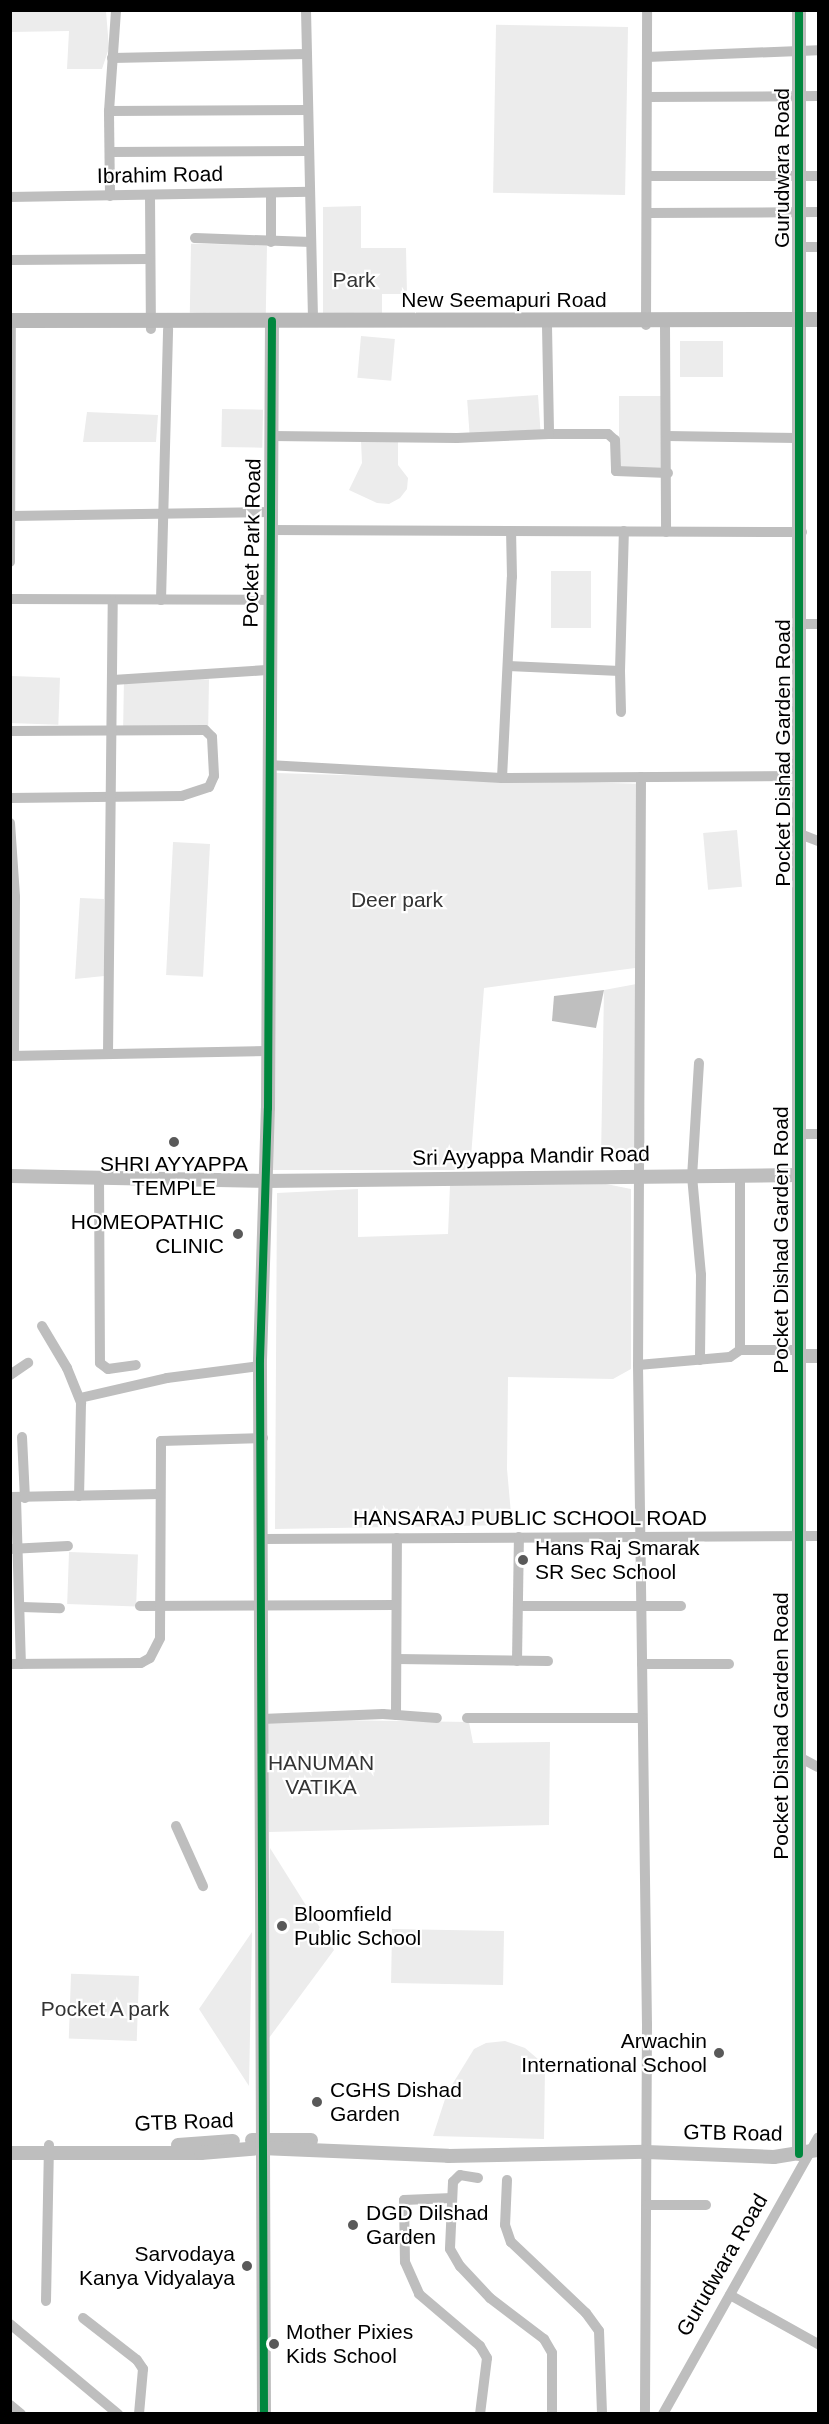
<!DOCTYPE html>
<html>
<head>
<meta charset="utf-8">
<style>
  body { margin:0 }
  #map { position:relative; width:829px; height:2424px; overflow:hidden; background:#fff; font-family:Arial,sans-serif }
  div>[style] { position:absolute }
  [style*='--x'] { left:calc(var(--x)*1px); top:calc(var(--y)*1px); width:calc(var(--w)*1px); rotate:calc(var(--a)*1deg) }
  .green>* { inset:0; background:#ececec; transform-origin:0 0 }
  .water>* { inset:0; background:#bfbfbf }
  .minor>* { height:10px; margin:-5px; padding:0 5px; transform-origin:5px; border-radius:5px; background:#bebebe }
  .tertiary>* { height:14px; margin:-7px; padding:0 7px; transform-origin:7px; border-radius:7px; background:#bebebe }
  .secondary>* { height:15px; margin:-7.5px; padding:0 7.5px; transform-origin:7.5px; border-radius:7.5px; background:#b8b8b8 }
  .cycleway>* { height:8px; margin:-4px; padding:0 4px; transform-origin:4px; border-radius:4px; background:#00873e }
  .dots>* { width:16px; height:16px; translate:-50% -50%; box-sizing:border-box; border:3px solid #fff; border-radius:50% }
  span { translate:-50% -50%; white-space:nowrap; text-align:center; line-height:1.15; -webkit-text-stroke:4.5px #fff; paint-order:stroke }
  .street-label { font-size:21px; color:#000 }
  .park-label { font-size:21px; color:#333 }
  .poi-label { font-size:21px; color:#000 }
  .right { translate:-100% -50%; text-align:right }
  .left { translate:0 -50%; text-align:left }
  .frame { position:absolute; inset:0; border:12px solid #000; pointer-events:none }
</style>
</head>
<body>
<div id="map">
  <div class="green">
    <div style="clip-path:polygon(10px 11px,106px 11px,109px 48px,102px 69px,67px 69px,69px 31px,11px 32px)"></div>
    <div style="left:628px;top:27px;width:168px;height:132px;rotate:91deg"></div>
    <div style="clip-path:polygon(361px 206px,361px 248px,406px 248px,407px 294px,382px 294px,382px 314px,323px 315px,323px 207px)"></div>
    <div style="left:267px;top:245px;width:69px;height:76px;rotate:91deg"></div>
    <div style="left:361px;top:336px;width:34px;height:42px;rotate:5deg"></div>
    <div style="left:723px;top:341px;width:36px;height:43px;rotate:90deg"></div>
    <div style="left:538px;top:395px;width:40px;height:71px;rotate:86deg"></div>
    <div style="left:619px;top:396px;width:49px;height:79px"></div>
    <div style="left:222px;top:409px;width:41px;height:38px;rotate:1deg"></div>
    <div style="clip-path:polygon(87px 412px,158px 415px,156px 442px,83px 442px)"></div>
    <div style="clip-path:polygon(361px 441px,398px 441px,398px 465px,408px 478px,407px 489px,400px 498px,389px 504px,377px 503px,349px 490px,362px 463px)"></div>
    <div style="left:551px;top:571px;width:40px;height:57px"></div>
    <div style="left:11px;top:676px;width:49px;height:47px;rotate:2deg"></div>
    <div style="left:124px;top:678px;width:85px;height:51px;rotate:1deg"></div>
    <div style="clip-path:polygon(276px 773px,646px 784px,635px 968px,484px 988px,470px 1170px,269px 1170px)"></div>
    <div style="left:737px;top:830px;width:57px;height:34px;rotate:85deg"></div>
    <div style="left:210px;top:844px;width:133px;height:37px;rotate:93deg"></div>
    <div style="clip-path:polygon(80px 898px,104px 899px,104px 976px,75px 979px)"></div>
    <div style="clip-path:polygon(642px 983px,645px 1160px,601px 1158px,604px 990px)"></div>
    <div style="clip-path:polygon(606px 1184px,631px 1189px,631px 1369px,613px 1379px,508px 1377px,507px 1469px,512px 1525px,275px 1529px,277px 1193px,358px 1189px,358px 1237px,448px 1234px,450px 1185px)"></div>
    <div style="left:69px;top:1552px;width:69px;height:52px;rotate:2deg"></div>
    <div style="clip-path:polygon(262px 1719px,469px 1722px,473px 1743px,550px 1742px,549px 1825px,269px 1832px)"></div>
    <div style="clip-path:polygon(270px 1848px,334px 1950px,266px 2042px)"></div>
    <div style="left:504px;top:1931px;width:54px;height:112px;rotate:91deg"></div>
    <div style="clip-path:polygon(252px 1932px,249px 2086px,199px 2009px)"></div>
    <div style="left:139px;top:1976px;width:65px;height:68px;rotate:92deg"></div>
    <div style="clip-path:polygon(505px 2041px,525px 2048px,545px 2065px,544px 2139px,433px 2136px,447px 2093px,474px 2049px,486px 2043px)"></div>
  </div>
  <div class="water">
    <div style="clip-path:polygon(604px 990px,596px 1028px,552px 1021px,554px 996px)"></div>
  </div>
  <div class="minor">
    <div style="--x:306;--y:10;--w:311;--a:88.7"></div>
    <div style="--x:647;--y:57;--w:171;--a:-2.3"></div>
    <div style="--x:112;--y:58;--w:195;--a:-1.2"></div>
    <div style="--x:647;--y:97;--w:171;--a:-0.3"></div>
    <div style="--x:109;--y:111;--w:199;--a:-0.3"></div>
    <div style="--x:110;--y:152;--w:199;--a:-0.3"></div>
    <div style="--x:647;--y:176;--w:171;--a:0"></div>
    <div style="--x:271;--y:193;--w:49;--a:90"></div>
    <div style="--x:150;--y:195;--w:134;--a:89.6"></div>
    <div style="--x:110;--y:196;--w:85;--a:-90.7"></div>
    <div style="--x:109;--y:111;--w:101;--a:-86"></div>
    <div style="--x:10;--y:197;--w:300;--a:-1"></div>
    <div style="--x:647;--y:213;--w:171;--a:-0.3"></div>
    <div style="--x:195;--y:238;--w:116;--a:2"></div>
    <div style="--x:800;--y:247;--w:18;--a:0"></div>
    <div style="--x:10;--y:260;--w:139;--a:-0.4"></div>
    <div style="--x:646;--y:325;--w:315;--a:-89.8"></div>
    <div style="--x:547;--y:326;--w:108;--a:88.9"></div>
    <div style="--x:549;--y:434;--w:59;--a:0"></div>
    <div style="--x:608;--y:434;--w:9;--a:41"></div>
    <div style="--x:615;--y:440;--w:31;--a:88"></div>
    <div style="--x:616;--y:471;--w:52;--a:2.2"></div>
    <div style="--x:665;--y:326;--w:206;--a:89.7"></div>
    <div style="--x:271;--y:436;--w:186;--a:0.6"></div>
    <div style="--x:457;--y:438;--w:92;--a:-2.5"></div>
    <div style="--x:667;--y:436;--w:130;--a:0.9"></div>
    <div style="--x:12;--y:516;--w:258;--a:-0.9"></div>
    <div style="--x:270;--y:530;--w:532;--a:0.22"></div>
    <div style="--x:10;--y:562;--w:242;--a:-89.8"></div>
    <div style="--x:10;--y:599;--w:260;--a:0.2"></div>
    <div style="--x:161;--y:600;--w:271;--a:-88.5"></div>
    <div style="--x:801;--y:624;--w:17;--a:0"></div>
    <div style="--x:508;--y:666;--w:112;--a:2.6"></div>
    <div style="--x:620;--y:671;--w:41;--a:88.6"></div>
    <div style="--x:620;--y:671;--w:140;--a:-88.4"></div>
    <div style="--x:113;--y:680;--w:154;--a:-3.7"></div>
    <div style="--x:10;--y:731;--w:195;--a:-0.3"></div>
    <div style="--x:205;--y:730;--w:10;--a:45"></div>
    <div style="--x:212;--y:737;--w:39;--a:87"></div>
    <div style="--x:214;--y:776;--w:12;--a:114"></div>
    <div style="--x:209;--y:787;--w:28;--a:162"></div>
    <div style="--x:182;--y:796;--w:172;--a:179.3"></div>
    <div style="--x:268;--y:765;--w:234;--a:3.2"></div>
    <div style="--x:502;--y:778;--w:299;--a:-0.4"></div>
    <div style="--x:641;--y:777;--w:588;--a:90.29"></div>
    <div style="--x:638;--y:1365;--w:659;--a:89.22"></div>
    <div style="--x:647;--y:2024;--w:390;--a:90.3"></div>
    <div style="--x:502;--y:778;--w:201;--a:-87.2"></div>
    <div style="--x:512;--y:577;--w:46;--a:-91.2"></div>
    <div style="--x:10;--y:823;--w:74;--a:86.1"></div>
    <div style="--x:15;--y:897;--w:159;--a:90.4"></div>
    <div style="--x:800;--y:834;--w:19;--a:21"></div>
    <div style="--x:108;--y:1054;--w:453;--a:-89.4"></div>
    <div style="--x:10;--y:1056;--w:257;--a:-1.1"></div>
    <div style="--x:699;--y:1063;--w:113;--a:93.5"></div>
    <div style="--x:692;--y:1176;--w:99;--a:84.8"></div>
    <div style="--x:701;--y:1275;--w:85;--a:90.7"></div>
    <div style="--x:799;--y:1134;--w:19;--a:0"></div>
    <div style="--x:99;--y:1176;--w:187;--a:89.7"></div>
    <div style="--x:100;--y:1363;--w:10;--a:37"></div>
    <div style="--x:108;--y:1369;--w:28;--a:-8"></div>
    <div style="--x:42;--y:1326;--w:49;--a:59.2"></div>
    <div style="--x:67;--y:1368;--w:38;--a:68"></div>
    <div style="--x:81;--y:1403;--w:93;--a:91.2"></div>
    <div style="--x:740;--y:1350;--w:59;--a:0"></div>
    <div style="--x:638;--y:1365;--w:92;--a:-5"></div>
    <div style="--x:730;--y:1357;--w:12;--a:-35"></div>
    <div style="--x:740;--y:1350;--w:174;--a:-90"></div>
    <div style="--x:10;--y:1375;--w:22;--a:-34"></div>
    <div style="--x:80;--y:1398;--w:89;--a:-12.9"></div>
    <div style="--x:167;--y:1378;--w:94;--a:-7.4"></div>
    <div style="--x:22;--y:1437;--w:61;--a:87.2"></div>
    <div style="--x:11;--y:1497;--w:149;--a:-1.2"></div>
    <div style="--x:16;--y:1498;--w:166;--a:88.3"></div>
    <div style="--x:263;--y:1539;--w:555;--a:-0.31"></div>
    <div style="--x:10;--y:1549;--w:58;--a:-3"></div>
    <div style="--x:140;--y:1606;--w:256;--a:-0.2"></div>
    <div style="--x:518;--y:1606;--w:163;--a:0"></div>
    <div style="--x:22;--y:1607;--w:38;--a:2"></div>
    <div style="--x:397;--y:1659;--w:151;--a:0.8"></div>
    <div style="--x:517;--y:1661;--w:124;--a:-89.1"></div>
    <div style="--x:10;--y:1664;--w:131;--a:-0.4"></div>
    <div style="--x:141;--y:1663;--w:10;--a:-29"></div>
    <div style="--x:150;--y:1658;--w:22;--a:-63"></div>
    <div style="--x:160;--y:1638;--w:197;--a:-89.7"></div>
    <div style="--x:161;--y:1441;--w:102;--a:-1.7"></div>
    <div style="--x:642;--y:1664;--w:87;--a:0"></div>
    <div style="--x:396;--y:1715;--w:177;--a:-89.7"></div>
    <div style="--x:467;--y:1718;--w:175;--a:0"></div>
    <div style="--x:262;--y:1719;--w:121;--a:-2.4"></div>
    <div style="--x:383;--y:1714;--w:54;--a:4.2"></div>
    <div style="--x:799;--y:1757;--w:21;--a:28"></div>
    <div style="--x:176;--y:1826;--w:66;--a:65.8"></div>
    <div style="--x:478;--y:2178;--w:18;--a:-171"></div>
    <div style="--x:460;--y:2175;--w:10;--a:135"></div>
    <div style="--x:453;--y:2182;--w:67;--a:92.6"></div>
    <div style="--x:450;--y:2249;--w:20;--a:60"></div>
    <div style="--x:460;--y:2266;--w:44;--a:46.8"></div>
    <div style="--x:490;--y:2298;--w:68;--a:37.2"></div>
    <div style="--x:544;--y:2339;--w:16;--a:60"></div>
    <div style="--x:552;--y:2353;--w:61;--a:90"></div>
    <div style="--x:507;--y:2180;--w:45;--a:92.5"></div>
    <div style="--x:505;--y:2225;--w:18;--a:71"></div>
    <div style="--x:511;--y:2242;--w:103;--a:43.4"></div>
    <div style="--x:586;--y:2313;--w:22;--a:54"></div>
    <div style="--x:599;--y:2331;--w:83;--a:87.9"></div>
    <div style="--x:452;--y:2198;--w:48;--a:177.6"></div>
    <div style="--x:404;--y:2200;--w:62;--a:89.1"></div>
    <div style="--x:405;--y:2262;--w:35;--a:66"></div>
    <div style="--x:419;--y:2294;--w:80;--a:40.4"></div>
    <div style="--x:480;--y:2346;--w:14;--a:60"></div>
    <div style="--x:487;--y:2358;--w:56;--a:97.1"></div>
    <div style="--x:647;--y:2205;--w:59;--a:0"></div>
    <div style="--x:730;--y:2295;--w:101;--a:29.1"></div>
    <div style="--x:46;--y:2301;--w:156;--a:-88.9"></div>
    <div style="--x:83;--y:2318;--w:68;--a:37.9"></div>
    <div style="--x:137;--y:2360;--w:11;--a:56"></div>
    <div style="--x:143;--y:2369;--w:45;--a:95.1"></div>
    <div style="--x:10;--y:2324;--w:141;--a:39.8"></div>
    <div style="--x:10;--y:2405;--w:14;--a:39"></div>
    <div style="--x:663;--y:2414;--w:317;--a:-60.7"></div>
  </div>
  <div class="tertiary">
    <div style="--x:10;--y:1176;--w:254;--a:1.1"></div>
    <div style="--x:264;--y:1181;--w:534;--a:-0.64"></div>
    <div style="--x:799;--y:1356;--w:19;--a:0"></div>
    <div style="--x:252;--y:2140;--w:59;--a:0"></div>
    <div style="--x:178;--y:2145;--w:55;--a:-4.2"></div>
    <div style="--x:10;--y:2153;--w:191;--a:0"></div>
    <div style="--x:201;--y:2153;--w:60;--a:-4.8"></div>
    <div style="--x:261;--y:2148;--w:187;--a:2.4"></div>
    <div style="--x:448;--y:2156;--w:198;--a:-1.2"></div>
    <div style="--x:646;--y:2152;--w:128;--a:2.2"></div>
    <div style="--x:774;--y:2157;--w:45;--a:-9"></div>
    <div style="--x:799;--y:2154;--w:2144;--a:-90"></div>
    <div style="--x:264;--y:2414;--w:1054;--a:-90.22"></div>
    <div style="--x:260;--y:1360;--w:252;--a:-88.2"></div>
    <div style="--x:268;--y:1108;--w:787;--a:-89.71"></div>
  </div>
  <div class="secondary">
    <div style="--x:10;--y:320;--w:808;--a:-0.07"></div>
  </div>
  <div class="cycleway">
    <div style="--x:799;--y:2154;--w:2144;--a:-90"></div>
    <div style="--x:264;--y:2414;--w:1054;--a:-90.22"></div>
    <div style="--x:260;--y:1360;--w:252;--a:-88.2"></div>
    <div style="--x:268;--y:1108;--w:787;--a:-89.71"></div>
  </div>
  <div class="dots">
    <div style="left:174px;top:1142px;background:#595959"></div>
    <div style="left:238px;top:1234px;background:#595959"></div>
    <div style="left:523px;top:1560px;background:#595959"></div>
    <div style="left:282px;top:1926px;background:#595959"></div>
    <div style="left:719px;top:2053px;background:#595959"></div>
    <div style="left:317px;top:2102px;background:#595959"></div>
    <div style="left:353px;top:2225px;background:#595959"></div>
    <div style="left:247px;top:2266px;background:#595959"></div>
    <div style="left:274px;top:2344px;background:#595959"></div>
  </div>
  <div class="street-label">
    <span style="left:782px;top:168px;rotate:-90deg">Gurudwara Road</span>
    <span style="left:160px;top:175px;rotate:-1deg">Ibrahim Road</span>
    <span style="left:504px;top:300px">New Seemapuri Road</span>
    <span style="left:252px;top:543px;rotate:-89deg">Pocket Park Road</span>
    <span style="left:783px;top:753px;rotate:-90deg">Pocket Dishad Garden Road</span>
    <span style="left:531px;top:1156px;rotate:-1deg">Sri Ayyappa Mandir Road</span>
    <span style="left:781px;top:1240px;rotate:-90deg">Pocket Dishad Garden Road</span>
    <span style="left:530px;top:1518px">HANSARAJ PUBLIC SCHOOL ROAD</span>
    <span style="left:781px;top:1726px;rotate:-90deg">Pocket Dishad Garden Road</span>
    <span style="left:184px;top:2122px;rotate:-2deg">GTB Road</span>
    <span style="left:733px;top:2133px;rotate:1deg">GTB Road</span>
    <span style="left:722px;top:2265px;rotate:-60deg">Gurudwara Road</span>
  </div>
  <div class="park-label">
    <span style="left:354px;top:280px">Park</span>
    <span style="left:397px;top:900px">Deer park</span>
    <span style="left:321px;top:1775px">HANUMAN<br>VATIKA</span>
    <span style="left:105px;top:2009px">Pocket A park</span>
  </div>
  <div class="poi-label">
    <span style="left:174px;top:1176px">SHRI AYYAPPA<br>TEMPLE</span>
    <span class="right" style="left:224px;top:1234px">HOMEOPATHIC<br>CLINIC</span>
    <span class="left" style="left:535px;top:1560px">Hans Raj Smarak<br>SR Sec School</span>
    <span class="left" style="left:294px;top:1926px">Bloomfield<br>Public School</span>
    <span class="right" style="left:707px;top:2053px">Arwachin<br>International School</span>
    <span class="left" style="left:330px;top:2102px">CGHS Dishad<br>Garden</span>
    <span class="left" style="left:366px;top:2225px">DGD Dilshad<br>Garden</span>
    <span class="right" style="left:235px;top:2266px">Sarvodaya<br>Kanya Vidyalaya</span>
    <span class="left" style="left:286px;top:2344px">Mother Pixies<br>Kids School</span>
  </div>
  <div class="frame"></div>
</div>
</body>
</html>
